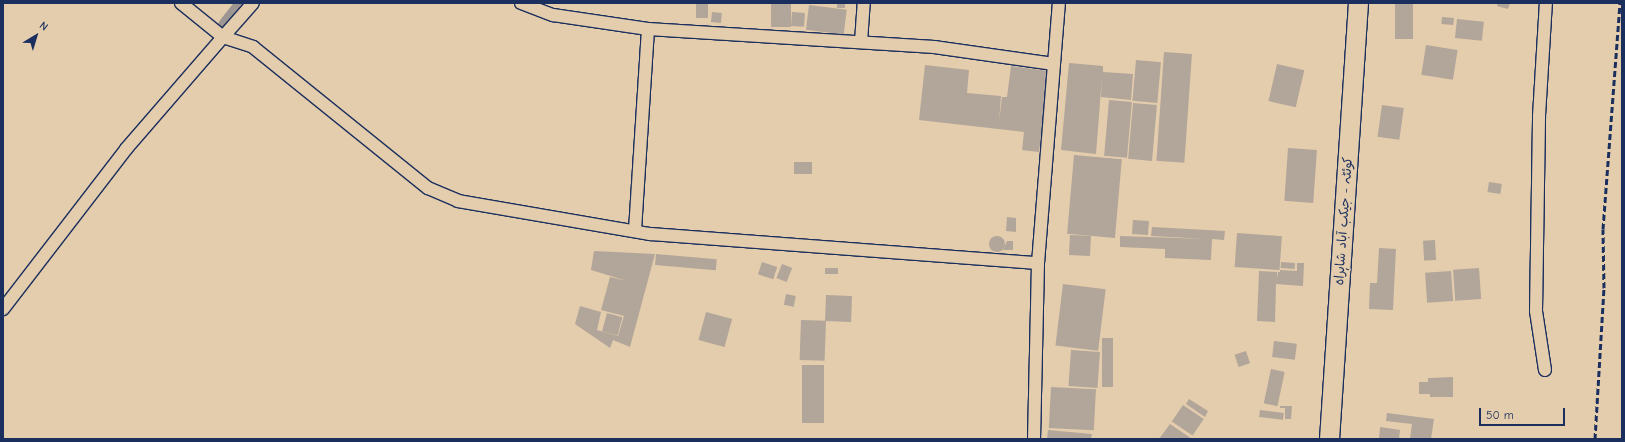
<!DOCTYPE html>
<html>
<head>
<meta charset="utf-8">
<style>
  body { margin:0 }
  #map { position:relative; width:1625px; height:442px; overflow:hidden; background:#e4cdad; font-family:"Comic Neue","Playpen Sans Arabic",sans-serif }
  div>[style] { position:absolute }
  [style*='--x'] { left:calc(var(--x)*1px); top:calc(var(--y)*1px); width:calc(var(--w)*1px); rotate:calc(var(--a)*1deg) }
  .canal>* { height:12px; margin:-6px; padding:0 6px; transform-origin:6px; border-radius:6px; background:#9d9591 }
  .building>* { inset:0; background:#b2a599; transform-origin:0 0 }
  .round { border-radius:50% }
  .roads { filter:drop-shadow(1px 0 #1b2f5e) drop-shadow(-1px 0 #1b2f5e) drop-shadow(0 1px #1b2f5e) drop-shadow(0 -1px #1b2f5e) }
  .minor>* { height:12px; margin:-6px; padding:0 6px; transform-origin:6px; border-radius:6px; background:#e4cdad }
  .trunk>* { height:19px; margin:-9.5px; padding:0 9.5px; transform-origin:9.5px; border-radius:9.5px; background:#e4cdad }
  .rail>* { height:3px; margin-top:-1.5px; transform-origin:0; background:repeating-linear-gradient(90deg,#1b2f5e 0 6px,transparent 0 9px) }
  span { translate:-50% -50%; white-space:nowrap; text-align:center; line-height:1.15; -webkit-text-stroke:3px #e4cdad; paint-order:stroke }
  .street-label { font-size:13px; color:#1b2f5e }
  .frame { position:absolute; inset:0; border:4px solid #1b2f5e; pointer-events:none }
  .north { position:absolute; left:16px; top:16px; width:40px; height:40px; -webkit-text-stroke:3px #e4cdad; paint-order:stroke; rotate:38deg; font-size:11px; font-weight:700; line-height:16px; text-align:center; color:#1b2f5e }
  .north::after { content:''; display:block; margin:auto; width:14px; height:18px; background:#1b2f5e; clip-path:polygon(50% 0,100% 100%,50% 72%,0 100%) }
  .scale { position:absolute; left:1479px; top:408px; width:86px; height:18px; box-sizing:border-box; border:2px solid #1b2f5e; border-top:0; padding-left:5px; font-size:12px; line-height:14px; white-space:nowrap; color:#1b2f5e; -webkit-text-stroke:3px #e4cdad; paint-order:stroke }
</style>
</head>
<body>
<div id="map">
  <div class="canal">
    <div style="--x:224;--y:25;--w:28;--a:-52"></div>
  </div>
  <div class="building">
    <div style="left:696px;top:3px;width:12px;height:15px"></div>
    <div style="left:771px;top:3px;width:20px;height:24px"></div>
    <div style="left:837px;top:3px;width:8px;height:5px"></div>
    <div style="left:1395px;top:3px;width:18px;height:36px"></div>
    <div style="clip-path:polygon(1498px 3px,1510px 3px,1508px 9px,1497px 6px)"></div>
    <div style="left:809px;top:5px;width:38px;height:25px;rotate:7deg"></div>
    <div style="left:712px;top:12px;width:10px;height:10px;rotate:6deg"></div>
    <div style="left:792px;top:12px;width:13px;height:14px;rotate:4deg"></div>
    <div style="left:1442px;top:17px;width:12px;height:7px;rotate:5deg"></div>
    <div style="left:1457px;top:19px;width:27px;height:19px;rotate:6deg"></div>
    <div style="left:1426px;top:45px;width:32px;height:30px;rotate:9deg"></div>
    <div style="left:1164px;top:52px;width:28px;height:109px;rotate:4deg"></div>
    <div style="left:1136px;top:60px;width:25px;height:41px;rotate:5deg"></div>
    <div style="clip-path:polygon(1069px 63px,1103px 66px,1103px 72px,1133px 74px,1131px 100px,1101px 97px,1102px 77px,1096px 154px,1061px 150px)"></div>
    <div style="left:1277px;top:64px;width:28px;height:38px;rotate:13deg"></div>
    <div style="clip-path:polygon(925px 65px,969px 70px,967px 93px,1001px 96px,999px 122px,1002px 97px,1007px 97px,1011px 66px,1049px 71px,1039px 152px,1022px 150px,1024px 132px,919px 120px)"></div>
    <div style="left:1109px;top:100px;width:23px;height:56px;rotate:5deg"></div>
    <div style="left:1133px;top:103px;width:24px;height:56px;rotate:5deg"></div>
    <div style="left:1382px;top:105px;width:22px;height:32px;rotate:8deg"></div>
    <div style="left:1288px;top:148px;width:29px;height:53px;rotate:4deg"></div>
    <div style="left:1074px;top:155px;width:48px;height:79px;rotate:5deg"></div>
    <div style="left:794px;top:162px;width:18px;height:12px"></div>
    <div style="left:1489px;top:182px;width:13px;height:10px;rotate:9deg"></div>
    <div style="clip-path:polygon(1007px 217px,1016px 218px,1016px 232px,1006px 231px)"></div>
    <div style="left:1133px;top:220px;width:16px;height:14px;rotate:4deg"></div>
    <div style="clip-path:polygon(1152px 227px,1225px 231px,1224px 240px,1212px 239px,1211px 260px,1165px 258px,1165px 249px,1120px 247px,1120px 236px,1207px 239px,1151px 236px)"></div>
    <div style="left:1237px;top:233px;width:45px;height:34px;rotate:4deg"></div>
    <div style="left:1070px;top:235px;width:21px;height:20px;rotate:3deg"></div>
    <div class="round" style="left:989px;top:236px;width:16px;height:16px"></div>
    <div style="left:1435px;top:240px;width:20px;height:12px;rotate:87deg"></div>
    <div style="clip-path:polygon(1007px 241px,1013px 241px,1013px 250px,1003px 250px)"></div>
    <div style="clip-path:polygon(1379px 248px,1396px 249px,1393px 310px,1369px 309px,1370px 283px,1377px 283px)"></div>
    <div style="clip-path:polygon(594px 251px,655px 254px,630px 347px,613px 340px,610px 348px,575px 324px,580px 306px,601px 312px,597px 330px,618px 336px,624px 316px,601px 310px,610px 277px,627px 281px,591px 270px)"></div>
    <div style="left:656px;top:254px;width:61px;height:11px;rotate:5deg"></div>
    <div style="left:762px;top:262px;width:16px;height:13px;rotate:18deg"></div>
    <div style="left:1281px;top:262px;width:14px;height:6px;rotate:4deg"></div>
    <div style="clip-path:polygon(1297px 263px,1304px 263px,1303px 286px,1276px 284px,1275px 322px,1257px 321px,1259px 271px,1277px 272px,1277px 278px,1278px 272px,1280px 272px,1280px 270px,1297px 271px)"></div>
    <div style="left:782px;top:264px;width:11px;height:15px;rotate:22deg"></div>
    <div style="left:825px;top:268px;width:13px;height:6px"></div>
    <div style="left:1479px;top:268px;width:31px;height:26px;rotate:86deg"></div>
    <div style="left:1451px;top:271px;width:30px;height:26px;rotate:86deg"></div>
    <div style="left:1063px;top:284px;width:43px;height:62px;rotate:7deg"></div>
    <div style="left:786px;top:294px;width:10px;height:11px;rotate:11deg"></div>
    <div style="left:826px;top:295px;width:26px;height:26px;rotate:2deg"></div>
    <div style="left:706px;top:312px;width:27px;height:29px;rotate:15deg"></div>
    <div style="left:607px;top:313px;width:16px;height:19px;rotate:15deg"></div>
    <div style="left:801px;top:320px;width:25px;height:40px;rotate:2deg"></div>
    <div style="left:1102px;top:338px;width:11px;height:49px"></div>
    <div style="left:1274px;top:341px;width:23px;height:16px;rotate:7deg"></div>
    <div style="left:1071px;top:350px;width:29px;height:36px;rotate:4deg"></div>
    <div style="left:1246px;top:351px;width:13px;height:12px;rotate:72deg"></div>
    <div style="left:802px;top:365px;width:22px;height:58px"></div>
    <div style="left:1271px;top:369px;width:14px;height:35px;rotate:12deg"></div>
    <div style="clip-path:polygon(1453px 377px,1453px 397px,1430px 397px,1430px 394px,1419px 394px,1419px 382px,1428px 382px,1428px 378px)"></div>
    <div style="left:1051px;top:387px;width:45px;height:41px;rotate:3deg"></div>
    <div style="clip-path:polygon(1189px 399px,1208px 411px,1205px 417px,1186px 404px)"></div>
    <div style="left:1183px;top:405px;width:25px;height:20px;rotate:34deg"></div>
    <div style="clip-path:polygon(1280px 406px,1292px 406px,1291px 419px,1285px 419px,1285px 408px,1280px 408px)"></div>
    <div style="left:1260px;top:410px;width:24px;height:7px;rotate:7deg"></div>
    <div style="clip-path:polygon(1387px 413px,1434px 419px,1431px 439px,1410px 439px,1412px 424px,1386px 421px)"></div>
    <div style="clip-path:polygon(1170px 424px,1192px 439px,1159px 439px)"></div>
    <div style="clip-path:polygon(1380px 427px,1400px 430px,1399px 439px,1379px 439px)"></div>
    <div style="clip-path:polygon(1048px 430px,1092px 434px,1091px 439px,1047px 439px)"></div>
  </div>
  <div class="roads">
    <div class="minor">
      <div style="--x:181;--y:3;--w:54;--a:39"></div>
      <div style="--x:223;--y:37;--w:45;--a:-48.6"></div>
      <div style="--x:521;--y:3;--w:34;--a:21"></div>
      <div style="--x:553;--y:15;--w:96;--a:8.4"></div>
      <div style="--x:648;--y:29;--w:202;--a:93.7"></div>
      <div style="--x:648;--y:29;--w:287;--a:3.6"></div>
      <div style="--x:934;--y:47;--w:121;--a:8.1"></div>
      <div style="--x:861;--y:42;--w:39;--a:-86"></div>
      <div style="--x:1038;--y:263;--w:261;--a:-85.4"></div>
      <div style="--x:3;--y:309;--w:202;--a:-52.4"></div>
      <div style="--x:126;--y:149;--w:148;--a:-49.1"></div>
      <div style="--x:223;--y:37;--w:32;--a:18"></div>
      <div style="--x:253;--y:47;--w:225;--a:38.9"></div>
      <div style="--x:428;--y:188;--w:33;--a:23"></div>
      <div style="--x:458;--y:201;--w:195;--a:9.8"></div>
      <div style="--x:650;--y:234;--w:389;--a:4.3"></div>
      <div style="--x:1038;--y:263;--w:176;--a:91.3"></div>
      <div style="--x:1545;--y:370;--w:60;--a:-98.7"></div>
      <div style="--x:1536;--y:311;--w:195;--a:-89.1"></div>
      <div style="--x:1539;--y:116;--w:113;--a:-86.5"></div>
    </div>
    <div class="trunk">
      <div style="--x:1329;--y:439;--w:437;--a:-86.2"></div>
    </div>
  </div>
  <div class="rail">
    <div style="--x:1595;--y:439;--w:151;--a:-86.6"></div>
    <div style="--x:1604;--y:288;--w:59;--a:-91"></div>
    <div style="--x:1603;--y:229;--w:227;--a:-85.7"></div>
  </div>
  <div class="street-label">
    <span style="left:1344px;top:221px;rotate:-86deg">کوئٹہ - جیکب آباد شاہراہ</span>
  </div>
  <div class="frame"></div>
  <div class="north">N</div>
  <div class="scale">50 m</div>
</div>
</body>
</html>
